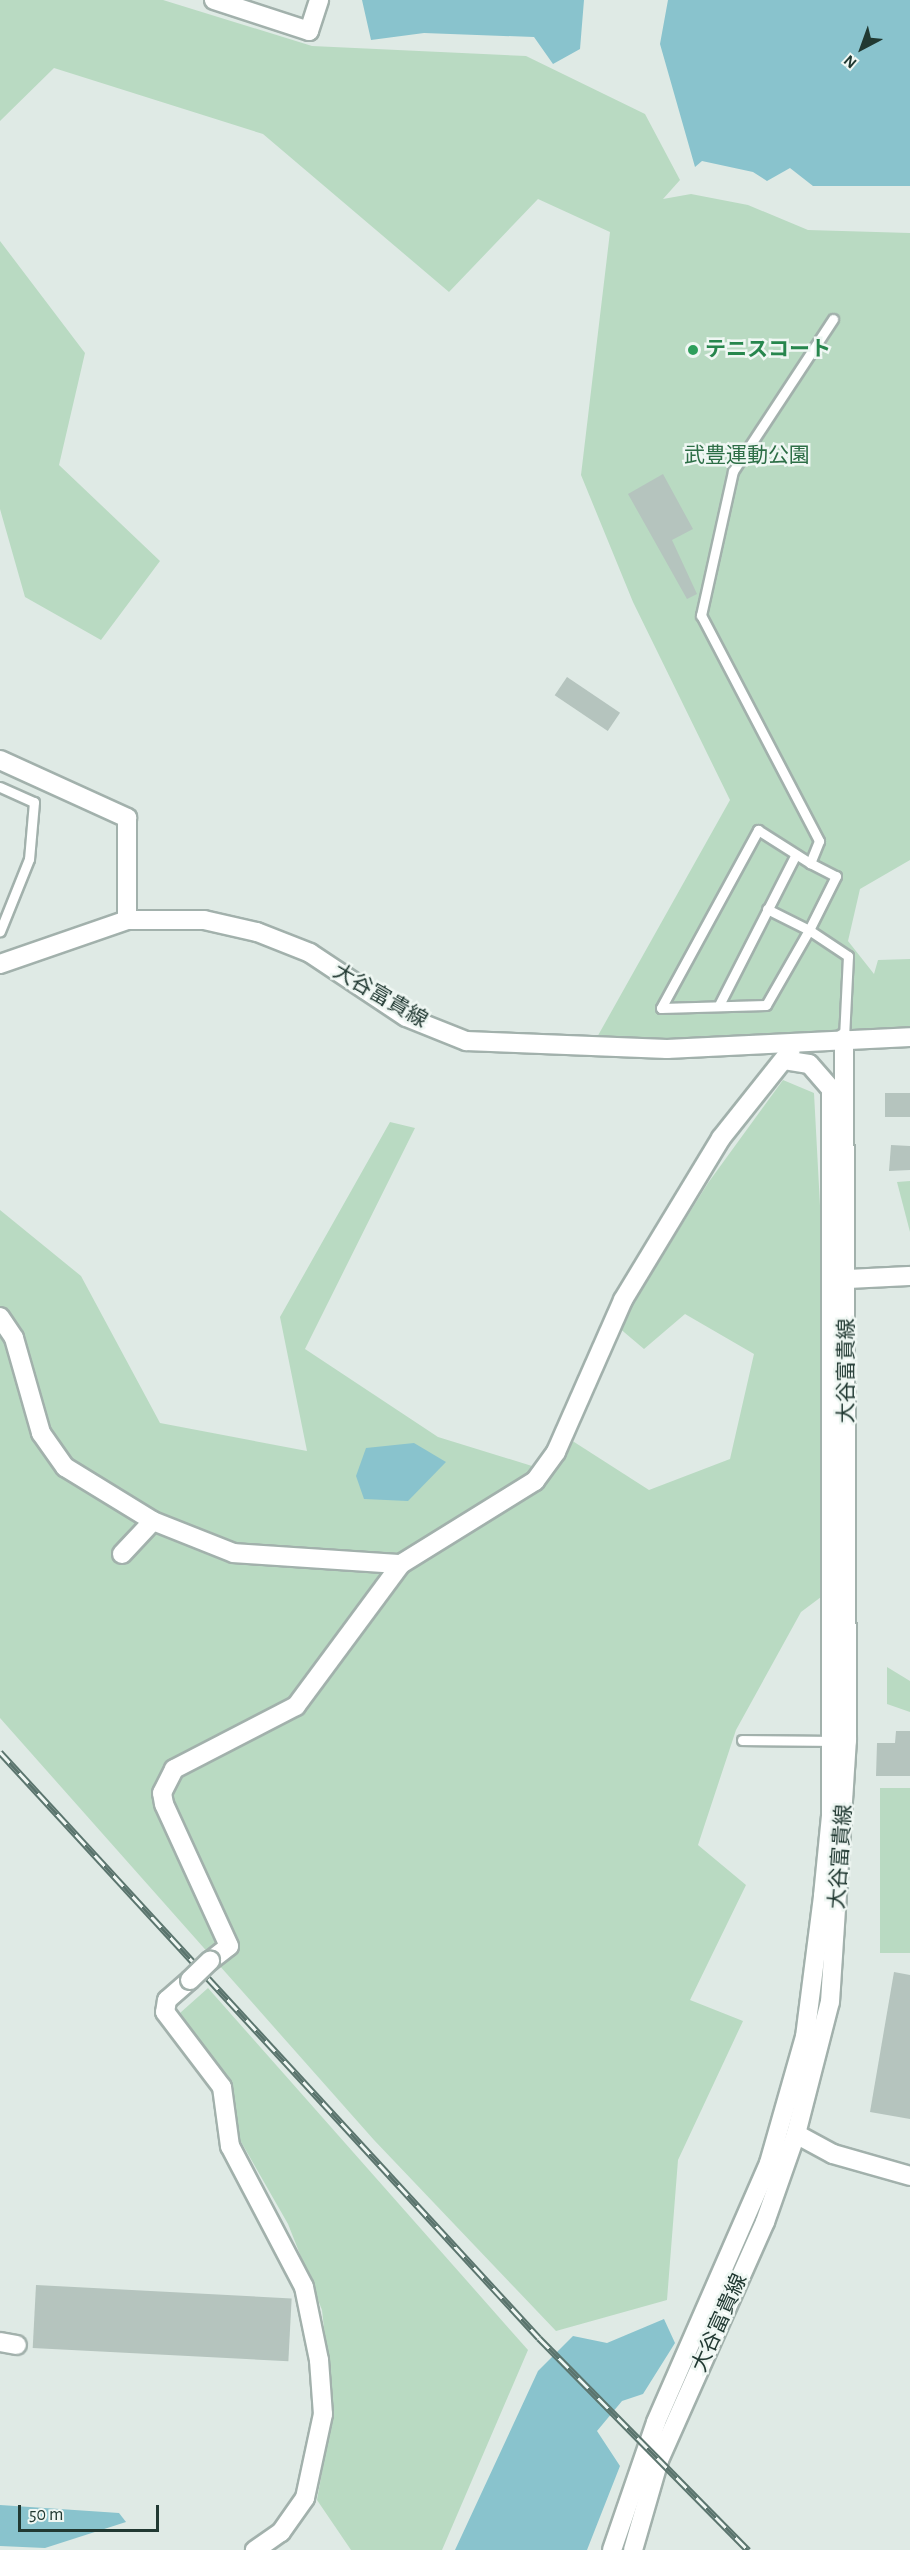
<!DOCTYPE html>
<html>
<head>
<meta charset="utf-8">
<style>
  body { margin:0 }
  #map { position:relative; width:910px; height:2550px; overflow:hidden; background:#dfeae5; font-family:"Alegreya Sans","Noto Sans JP",sans-serif }
  div>[style] { position:absolute }
  [style*='--x'] { left:calc(var(--x)*1px); top:calc(var(--y)*1px); width:calc(var(--w)*1px); rotate:calc(var(--a)*1deg) }
  .green>* { inset:0; background:#b9dac2; transform-origin:0 0 }
  .water>* { inset:0; background:#89c3cd }
  .building>* { inset:0; background:#b5c4be; transform-origin:0 0 }
  .roads { filter:drop-shadow(2px 0 #a2b1ac) drop-shadow(-2px 0 #a2b1ac) drop-shadow(0 2px #a2b1ac) drop-shadow(0 -2px #a2b1ac) }
  .lane>* { height:9px; margin:-4.5px; padding:0 4.5px; transform-origin:4.5px; border-radius:4.5px; background:#fff }
  .street>* { height:18px; margin:-9px; padding:0 9px; transform-origin:9px; border-radius:9px; background:#fff }
  .secondary>* { height:18px; margin:-9px; padding:0 9px; transform-origin:9px; border-radius:9px; background:#fff }
  .rail>* { height:7px; margin-top:-3.5px; transform-origin:0; background:repeating-linear-gradient(90deg,#eff7f3 0 14px,#5b756e 0 28px); box-sizing:border-box; border-block:2px solid #5b756e }
  .bridges { filter:drop-shadow(2px 0 #a2b1ac) drop-shadow(-2px 0 #a2b1ac) drop-shadow(0 2px #a2b1ac) drop-shadow(0 -2px #a2b1ac) }
  .street-bridge>* { height:18px; margin:-9px; padding:0 9px; transform-origin:9px; border-radius:9px; background:#fff }
  .dots>* { width:16px; height:16px; translate:-50% -50%; box-sizing:border-box; border:3px solid #eff7f3; border-radius:50% }
  span { translate:-50% -50%; white-space:nowrap; text-align:center; line-height:1.15; -webkit-text-stroke:5px #eff7f3; paint-order:stroke }
  .leisure-label { font-size:21px; color:#27864d; font-weight:700 }
  .left { translate:0 -50%; text-align:left }
  .park-label { font-size:21px; color:#2d6e46 }
  .street-label { font-size:21px; color:#213932 }
  .north { position:absolute; left:832px; top:18px; width:60px; height:60px; -webkit-text-stroke:4px #eff7f3; paint-order:stroke; rotate:221deg; font-size:16px; font-weight:700; line-height:24px; text-align:center; color:#213932 }
  .north::after { content:''; display:block; margin:auto; width:21px; height:27px; background:#213932; clip-path:polygon(50% 0,100% 100%,50% 72%,0 100%) }
  .scale { position:absolute; left:18px; top:2505px; width:141px; height:27px; box-sizing:border-box; border:3px solid #213932; border-top:0; padding-left:8px; font-size:18px; line-height:21px; white-space:nowrap; color:#213932; -webkit-text-stroke:4px #eff7f3; paint-order:stroke }
</style>
</head>
<body>
<div id="map">
  <div class="green">
    <div style="clip-path:polygon(0 0,163px 0,312px 46px,526px 56px,645px 114px,680px 180px,663px 199px,691px 194px,748px 205px,808px 230px,910px 233px,910px 860px,860px 889px,848px 941px,874px 974px,878px 960px,910px 959px,910px 1038px,591px 1048px,730px 800px,633px 602px,581px 475px,610px 232px,538px 199px,449px 292px,263px 134px,54px 68px,0 121px)"></div>
    <div style="clip-path:polygon(0 241px,85px 353px,59px 465px,160px 561px,101px 640px,25px 597px,0 509px)"></div>
    <div style="clip-path:polygon(783px 1080px,814px 1093px,826px 1318px,821px 1597px,801px 1612px,736px 1730px,698px 1845px,746px 1885px,690px 2000px,743px 2021px,678px 2160px,667px 2300px,556px 2331px,374px 2140px,0 1718px,0 1210px,81px 1276px,160px 1423px,307px 1451px,280px 1317px,390px 1122px,415px 1128px,305px 1349px,438px 1437px,532px 1466px,571px 1440px,649px 1490px,730px 1459px,754px 1354px,685px 1314px,644px 1349px,618px 1327px,708px 1183px)"></div>
    <div style="clip-path:polygon(910px 1181px,910px 1232px,897px 1182px)"></div>
    <div style="clip-path:polygon(887px 1667px,910px 1681px,910px 1712px,887px 1704px)"></div>
    <div style="left:910px;top:1788px;width:165px;height:30px;rotate:90deg"></div>
    <div style="clip-path:polygon(208px 1988px,528px 2350px,442px 2550px,351px 2550px,317px 2500px,333px 2409px,322px 2310px,288px 2224px,240px 2140px,232px 2084px,180px 2013px)"></div>
  </div>
  <div class="water">
    <div style="clip-path:polygon(362px 0,584px 0,580px 49px,553px 64px,534px 37px,424px 33px,371px 40px)"></div>
    <div style="clip-path:polygon(668px 0,910px 0,910px 186px,813px 186px,790px 168px,767px 181px,753px 172px,702px 161px,695px 167px,660px 44px)"></div>
    <div style="clip-path:polygon(414px 1443px,446px 1462px,408px 1501px,364px 1499px,356px 1476px,366px 1448px)"></div>
    <div style="clip-path:polygon(664px 2319px,675px 2343px,643px 2394px,622px 2401px,597px 2431px,620px 2466px,587px 2550px,455px 2550px,538px 2371px,573px 2336px,607px 2343px)"></div>
    <div style="clip-path:polygon(0 2505px,119px 2513px,126px 2522px,45px 2548px,0 2546px)"></div>
  </div>
  <div class="building">
    <div style="clip-path:polygon(663px 474px,693px 529px,672px 540px,697px 594px,687px 599px,628px 494px)"></div>
    <div style="left:567px;top:677px;width:64px;height:22px;rotate:34deg"></div>
    <div style="left:885px;top:1093px;width:25px;height:24px"></div>
    <div style="clip-path:polygon(891px 1145px,910px 1146px,910px 1170px,889px 1171px)"></div>
    <div style="clip-path:polygon(896px 1731px,910px 1731px,910px 1776px,876px 1776px,877px 1743px,895px 1743px)"></div>
    <div style="clip-path:polygon(894px 1972px,910px 1975px,910px 2119px,870px 2112px)"></div>
    <div style="left:36px;top:2285px;width:256px;height:63px;rotate:3deg"></div>
  </div>
  <div class="roads">
    <div class="lane">
      <div style="--x:833;--y:319;--w:182;--a:123.3"></div>
      <div style="--x:733;--y:471;--w:148;--a:102.5"></div>
      <div style="--x:701;--y:615;--w:255;--a:62.4"></div>
      <div style="--x:819;--y:841;--w:24;--a:112"></div>
      <div style="--x:810;--y:863;--w:29;--a:27"></div>
      <div style="--x:836;--y:876;--w:60;--a:116.6"></div>
      <div style="--x:809;--y:930;--w:47;--a:33.7"></div>
      <div style="--x:848;--y:956;--w:82;--a:92.8"></div>
      <div style="--x:0;--y:787;--w:37;--a:24"></div>
      <div style="--x:34;--y:802;--w:57;--a:95"></div>
      <div style="--x:29;--y:859;--w:78;--a:111.9"></div>
      <div style="--x:767;--y:909;--w:47;--a:26.6"></div>
      <div style="--x:809;--y:930;--w:86;--a:119.8"></div>
      <div style="--x:766;--y:1005;--w:105;--a:178.4"></div>
      <div style="--x:661;--y:1008;--w:203;--a:-61.4"></div>
      <div style="--x:758;--y:830;--w:62;--a:32.4"></div>
      <div style="--x:719;--y:1005;--w:169;--a:-63"></div>
      <div style="--x:742;--y:1740;--w:91;--a:0.6"></div>
    </div>
    <div class="street">
      <div style="--x:214;--y:0;--w:100;--a:18.1"></div>
      <div style="--x:309;--y:31;--w:33;--a:-72"></div>
      <div style="--x:0;--y:760;--w:140;--a:24.5"></div>
      <div style="--x:127;--y:818;--w:102;--a:90"></div>
      <div style="--x:847;--y:1279;--w:63;--a:-2.7"></div>
      <div style="--x:0;--y:1317;--w:25;--a:56"></div>
      <div style="--x:14;--y:1338;--w:99;--a:74.1"></div>
      <div style="--x:41;--y:1433;--w:42;--a:54.8"></div>
      <div style="--x:65;--y:1467;--w:103;--a:31.5"></div>
      <div style="--x:153;--y:1521;--w:87;--a:21.6"></div>
      <div style="--x:234;--y:1553;--w:167;--a:3.8"></div>
      <div style="--x:122;--y:1554;--w:45;--a:-46.8"></div>
      <div style="--x:210;--y:1961;--w:24;--a:-38"></div>
      <div style="--x:229;--y:1946;--w:156;--a:-114.6"></div>
      <div style="--x:164;--y:1804;--w:11;--a:-100"></div>
      <div style="--x:162;--y:1793;--w:27;--a:-63"></div>
      <div style="--x:174;--y:1769;--w:137;--a:-27.3"></div>
      <div style="--x:296;--y:1706;--w:177;--a:-53.5"></div>
      <div style="--x:401;--y:1564;--w:158;--a:-31.8"></div>
      <div style="--x:535;--y:1481;--w:36;--a:-54"></div>
      <div style="--x:556;--y:1452;--w:166;--a:-66.2"></div>
      <div style="--x:623;--y:1300;--w:189;--a:-58.8"></div>
      <div style="--x:721;--y:1138;--w:112;--a:-51.5"></div>
      <div style="--x:190;--y:1980;--w:30;--a:139"></div>
      <div style="--x:167;--y:2000;--w:12;--a:99"></div>
      <div style="--x:165;--y:2012;--w:94;--a:52.8"></div>
      <div style="--x:222;--y:2087;--w:60;--a:82.3"></div>
      <div style="--x:230;--y:2146;--w:159;--a:62.3"></div>
      <div style="--x:304;--y:2287;--w:75;--a:78.4"></div>
      <div style="--x:319;--y:2360;--w:54;--a:85.8"></div>
      <div style="--x:323;--y:2414;--w:86;--a:102.1"></div>
      <div style="--x:305;--y:2498;--w:42;--a:125.2"></div>
      <div style="--x:281;--y:2532;--w:32;--a:145"></div>
      <div style="--x:796;--y:2134;--w:42;--a:28.4"></div>
      <div style="--x:833;--y:2154;--w:80;--a:15.9"></div>
      <div style="--x:0;--y:2342;--w:17;--a:10"></div>
      <div style="--x:612;--y:2550;--w:135;--a:-71"></div>
      <div style="--x:656;--y:2422;--w:283;--a:-66.4"></div>
      <div style="--x:769;--y:2163;--w:131;--a:-74.1"></div>
      <div style="--x:805;--y:2037;--w:142;--a:-82.7"></div>
      <div style="--x:823;--y:1896;--w:80;--a:-84.3"></div>
      <div style="--x:831;--y:1816;--w:727;--a:-90"></div>
      <div style="--x:831;--y:1089;--w:33;--a:-131"></div>
      <div style="--x:809;--y:1064;--w:25;--a:-171"></div>
    </div>
    <div class="secondary">
      <div style="--x:0;--y:964;--w:134;--a:-19.1"></div>
      <div style="--x:127;--y:920;--w:77;--a:0"></div>
      <div style="--x:204;--y:920;--w:54;--a:12.8"></div>
      <div style="--x:257;--y:932;--w:57;--a:21.6"></div>
      <div style="--x:310;--y:953;--w:115;--a:33.7"></div>
      <div style="--x:406;--y:1017;--w:65;--a:21.8"></div>
      <div style="--x:466;--y:1041;--w:201;--a:2.3"></div>
      <div style="--x:667;--y:1049;--w:243;--a:-2.8"></div>
      <div style="--x:633;--y:2550;--w:94;--a:-73.9"></div>
      <div style="--x:659;--y:2460;--w:261;--a:-66"></div>
      <div style="--x:765;--y:2222;--w:93;--a:-70.6"></div>
      <div style="--x:796;--y:2134;--w:136;--a:-75.6"></div>
      <div style="--x:830;--y:2002;--w:262;--a:-86.3"></div>
      <div style="--x:847;--y:1741;--w:703;--a:-90.24"></div>
    </div>
  </div>
  <div class="rail">
    <div style="--x:0;--y:1752;--w:796;--a:47.39"></div>
    <div style="--x:539;--y:2338;--w:298;--a:45.4"></div>
  </div>
  <div class="bridges">
    <div class="street-bridge">
      <div style="--x:190;--y:1980;--w:28;--a:-44"></div>
    </div>
  </div>
  <div class="dots">
    <div style="left:693px;top:350px;background:#2e9e5b"></div>
  </div>
  <div class="leisure-label">
    <span class="left" style="left:705px;top:350px">テニスコート</span>
  </div>
  <div class="park-label">
    <span style="left:747px;top:456px">武豊運動公園</span>
  </div>
  <div class="street-label">
    <span style="left:380px;top:996px;rotate:30deg">大谷富貴線</span>
    <span style="left:847px;top:1371px;rotate:-90deg">大谷富貴線</span>
    <span style="left:841px;top:1857px;rotate:-86deg">大谷富貴線</span>
    <span style="left:720px;top:2323px;rotate:-66deg">大谷富貴線</span>
  </div>
  <div class="north">N</div>
  <div class="scale">50 m</div>
</div>
</body>
</html>
